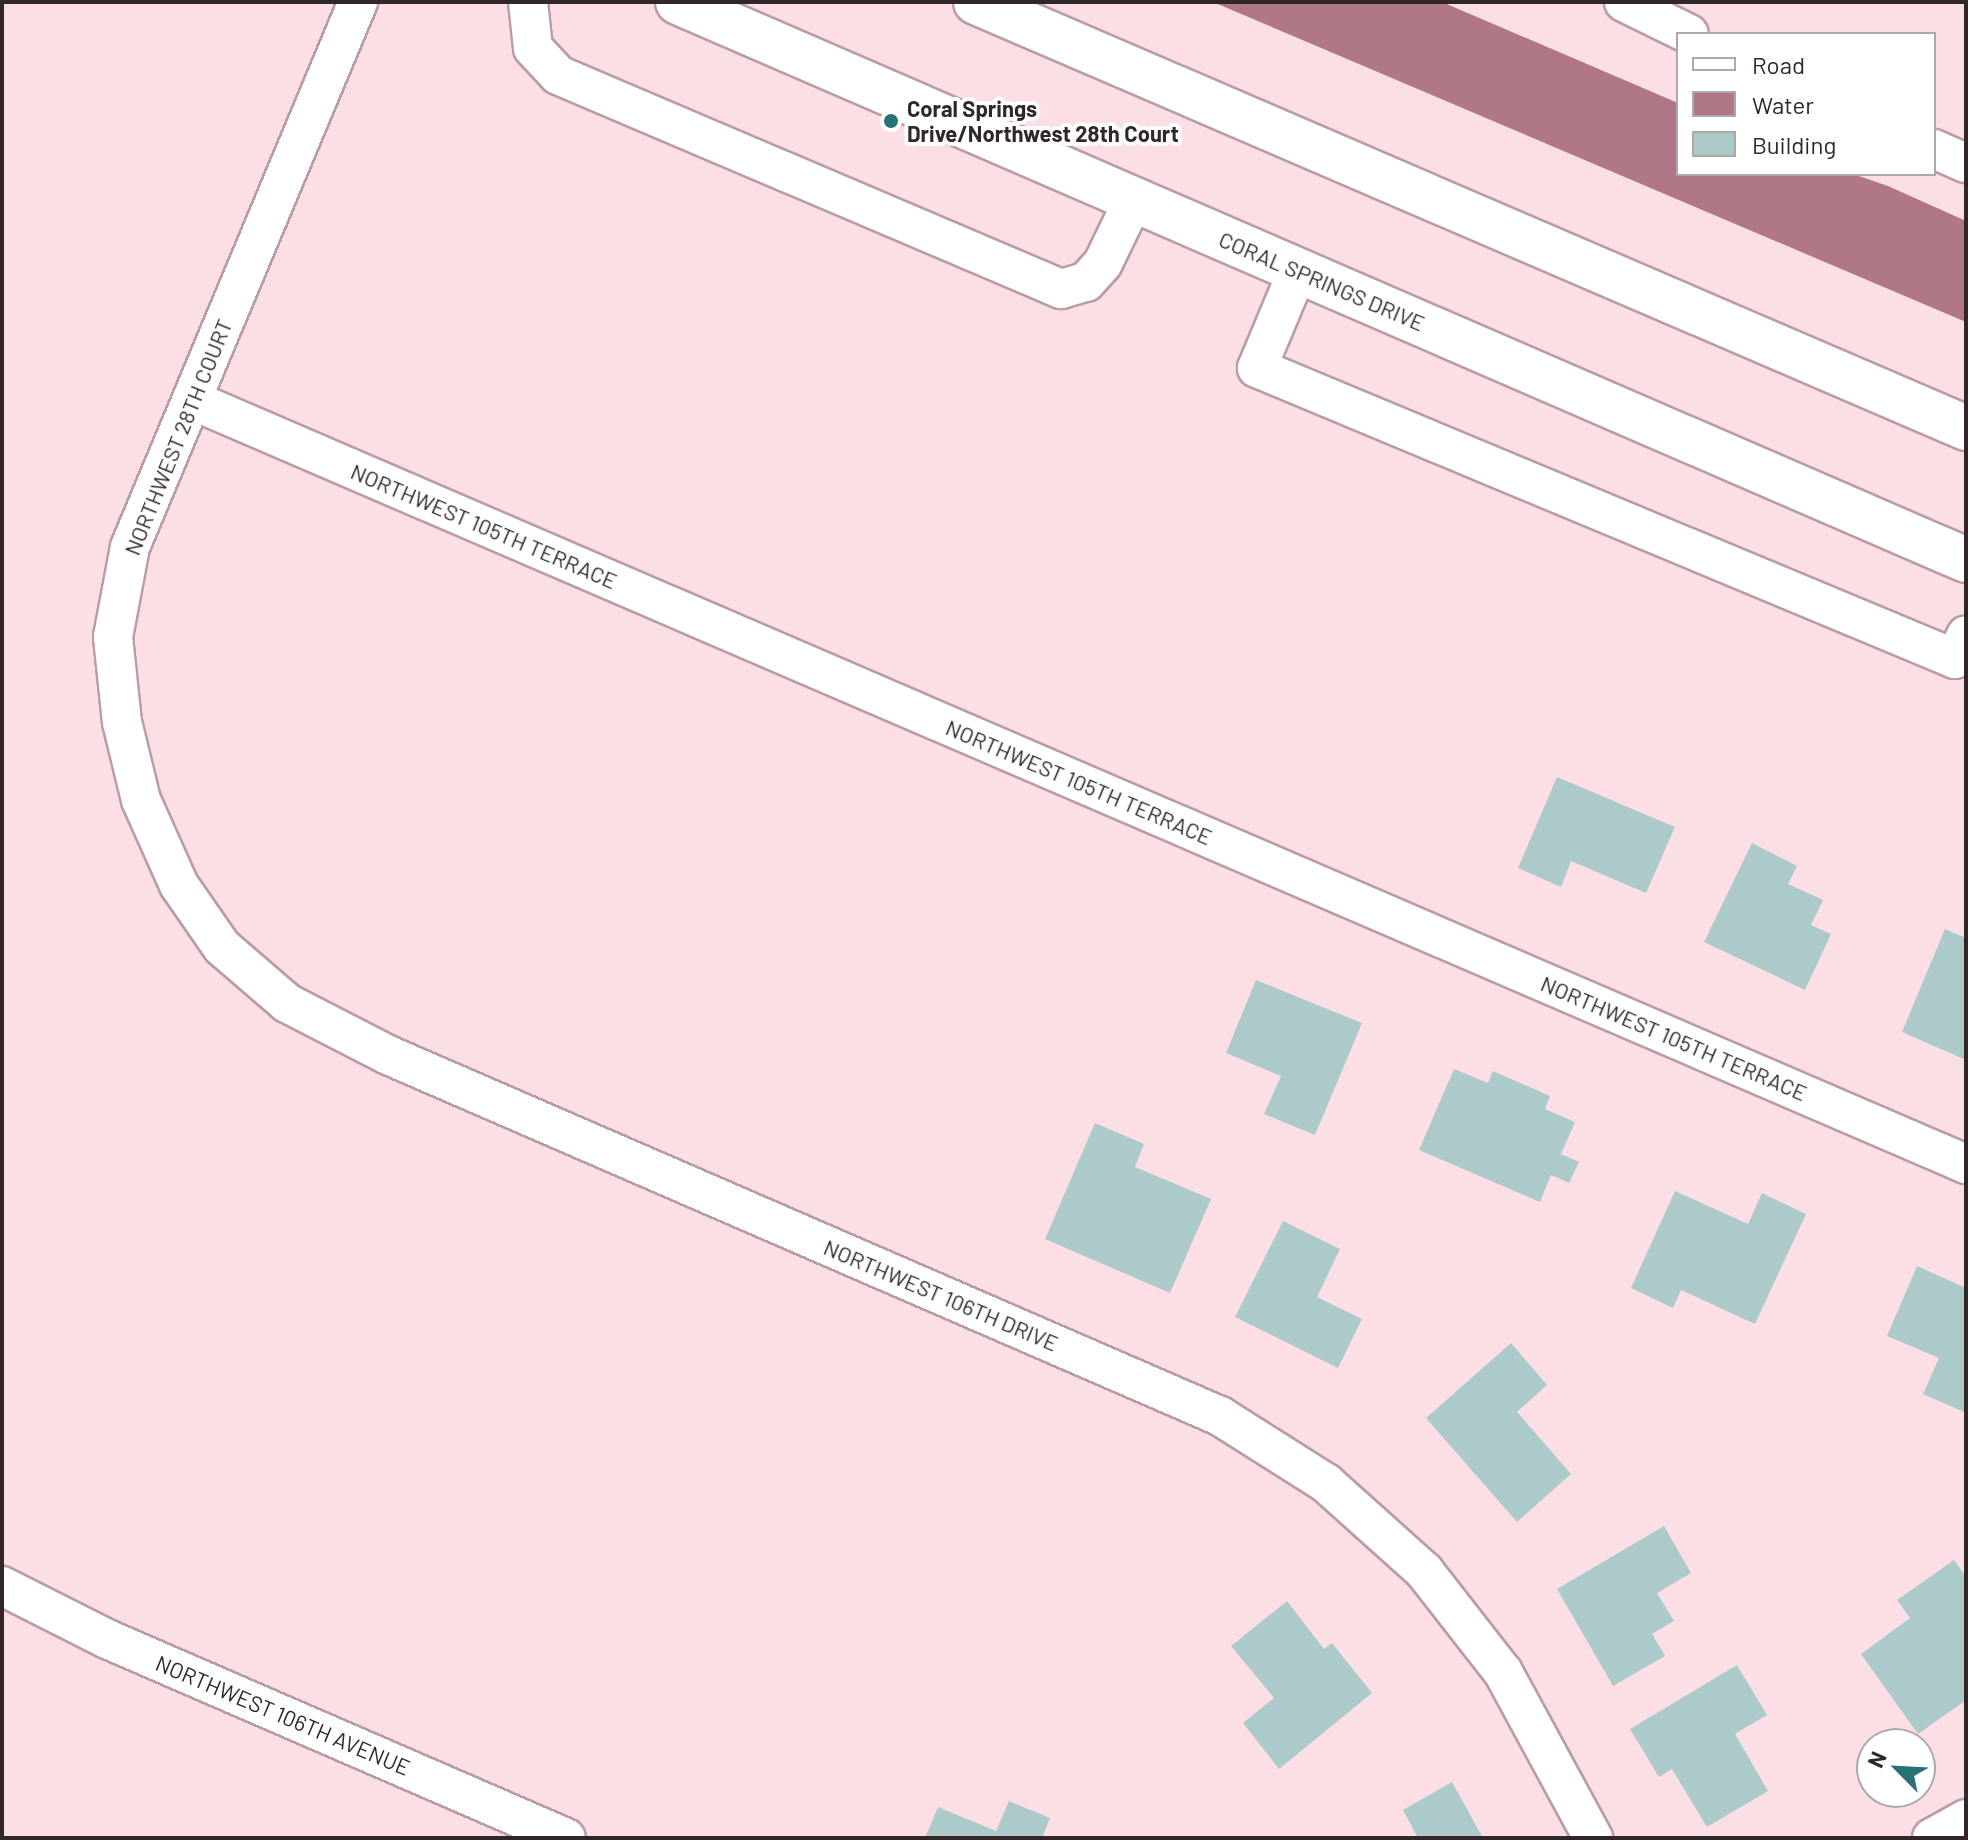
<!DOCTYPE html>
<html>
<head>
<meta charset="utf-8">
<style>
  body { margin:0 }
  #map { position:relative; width:1968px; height:1840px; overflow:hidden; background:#fbdfe5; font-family:Barlow,sans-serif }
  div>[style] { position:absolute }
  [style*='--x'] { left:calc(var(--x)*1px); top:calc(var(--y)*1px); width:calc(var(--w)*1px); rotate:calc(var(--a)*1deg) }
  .water>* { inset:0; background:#b07887 }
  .building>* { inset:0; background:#adcacb }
  .roads { filter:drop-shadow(2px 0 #b89ea4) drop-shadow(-2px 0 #b89ea4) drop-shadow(0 2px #b89ea4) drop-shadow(0 -2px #b89ea4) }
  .minor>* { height:38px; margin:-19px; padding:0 19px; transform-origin:19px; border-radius:19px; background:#fff }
  .major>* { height:44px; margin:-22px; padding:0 22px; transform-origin:22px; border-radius:22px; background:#fff }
  .dots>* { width:22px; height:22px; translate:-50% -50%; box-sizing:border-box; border:4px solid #fff; border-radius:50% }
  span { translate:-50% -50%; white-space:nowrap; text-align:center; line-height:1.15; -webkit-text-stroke:8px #fff; paint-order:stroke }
  .poi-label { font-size:22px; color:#312729; font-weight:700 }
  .left { translate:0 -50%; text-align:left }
  .street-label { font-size:22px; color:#312729 }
  .frame { position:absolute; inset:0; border:4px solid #312729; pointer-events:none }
  .legend { position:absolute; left:1676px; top:32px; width:260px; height:144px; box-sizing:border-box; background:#fff; border:2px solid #ada9a9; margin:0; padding:10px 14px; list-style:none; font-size:24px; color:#312729 }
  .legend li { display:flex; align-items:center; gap:16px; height:40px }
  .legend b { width:40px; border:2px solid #ada9a9 }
  .north { position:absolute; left:1856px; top:1728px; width:80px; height:80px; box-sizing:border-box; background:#fff; border:2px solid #ada9a9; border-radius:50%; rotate:294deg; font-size:22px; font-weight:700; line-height:32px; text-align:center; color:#312729 }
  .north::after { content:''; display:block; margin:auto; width:28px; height:36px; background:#287276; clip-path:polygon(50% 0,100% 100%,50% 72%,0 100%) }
</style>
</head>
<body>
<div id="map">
  <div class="water">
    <div style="clip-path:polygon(1213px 2px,1442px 2px,1678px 103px,1678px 174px,1853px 174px,1888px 186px,1966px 221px,1966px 322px)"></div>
  </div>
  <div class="building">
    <div style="clip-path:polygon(1557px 777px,1675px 827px,1646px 893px,1571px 861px,1561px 887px,1518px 868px)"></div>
    <div style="clip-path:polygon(1752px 843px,1797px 866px,1788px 884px,1823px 900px,1811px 925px,1831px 934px,1805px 990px,1704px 942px)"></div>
    <div style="clip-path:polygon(1945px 929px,1966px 938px,1966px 1060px,1902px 1032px)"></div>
    <div style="clip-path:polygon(1256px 980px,1362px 1023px,1315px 1135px,1264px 1114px,1281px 1076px,1226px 1053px)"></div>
    <div style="clip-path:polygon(1454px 1069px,1488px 1083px,1493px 1071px,1550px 1096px,1545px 1109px,1575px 1122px,1561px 1154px,1579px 1162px,1569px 1183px,1551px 1175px,1540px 1202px,1419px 1150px)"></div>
    <div style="clip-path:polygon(1095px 1123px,1144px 1144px,1135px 1167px,1211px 1199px,1170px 1293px,1045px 1239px)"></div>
    <div style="clip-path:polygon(1675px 1191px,1748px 1224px,1762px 1193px,1806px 1214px,1755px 1324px,1681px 1290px,1673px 1308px,1631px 1288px)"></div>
    <div style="clip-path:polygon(1283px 1221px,1340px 1249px,1317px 1297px,1362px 1319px,1338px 1368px,1235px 1317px)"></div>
    <div style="clip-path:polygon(1917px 1266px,1966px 1288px,1966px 1413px,1923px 1394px,1939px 1358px,1887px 1336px)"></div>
    <div style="clip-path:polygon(1511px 1343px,1547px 1385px,1517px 1412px,1571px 1474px,1517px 1522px,1426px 1418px)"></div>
    <div style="clip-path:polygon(1664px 1526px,1691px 1573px,1657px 1593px,1674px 1621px,1652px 1634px,1665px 1656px,1613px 1686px,1557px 1589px)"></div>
    <div style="clip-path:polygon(1954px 1560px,1966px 1577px,1966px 1700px,1918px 1734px,1861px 1654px,1910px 1618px,1897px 1600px)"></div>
    <div style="clip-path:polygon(1287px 1601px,1324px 1649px,1332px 1643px,1372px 1693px,1279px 1769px,1243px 1723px,1274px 1698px,1231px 1646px)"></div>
    <div style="clip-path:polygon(1737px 1665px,1767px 1715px,1735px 1734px,1768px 1791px,1707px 1827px,1672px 1769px,1659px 1777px,1630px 1729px)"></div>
    <div style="clip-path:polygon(1452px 1782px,1483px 1838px,1418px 1838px,1403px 1810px)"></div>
    <div style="clip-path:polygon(1009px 1801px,1050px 1818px,1042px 1838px,925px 1838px,938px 1807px,996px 1831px)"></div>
  </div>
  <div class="roads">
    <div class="minor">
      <div style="--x:358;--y:2;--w:591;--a:112.7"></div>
      <div style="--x:130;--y:547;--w:92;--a:100.7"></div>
      <div style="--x:113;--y:637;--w:85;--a:84"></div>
      <div style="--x:122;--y:722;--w:80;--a:76.3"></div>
      <div style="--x:141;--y:800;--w:93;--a:65.9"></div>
      <div style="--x:179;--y:885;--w:75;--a:55.3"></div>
      <div style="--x:222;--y:947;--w:86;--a:40.7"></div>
      <div style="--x:287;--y:1003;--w:114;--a:27.2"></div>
      <div style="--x:388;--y:1055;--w:907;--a:23.46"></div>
      <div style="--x:1220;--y:1416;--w:125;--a:32.3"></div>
      <div style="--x:1326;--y:1483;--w:132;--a:41.9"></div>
      <div style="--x:1424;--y:1571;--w:128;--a:52"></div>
      <div style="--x:1503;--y:1672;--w:189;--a:61.5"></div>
      <div style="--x:528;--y:2;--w:46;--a:83.8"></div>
      <div style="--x:533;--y:48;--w:37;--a:47"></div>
      <div style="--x:558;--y:75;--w:547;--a:23.05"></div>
      <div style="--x:1061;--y:289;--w:26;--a:-16"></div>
      <div style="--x:1086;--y:282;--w:25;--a:-48"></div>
      <div style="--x:1103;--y:263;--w:71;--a:-64.2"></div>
      <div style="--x:1624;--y:2;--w:72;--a:26.2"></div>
      <div style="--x:1934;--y:149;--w:35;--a:24"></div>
      <div style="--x:1298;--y:270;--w:106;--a:112.7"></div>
      <div style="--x:1257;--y:368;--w:756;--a:22.63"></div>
      <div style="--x:1955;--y:659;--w:26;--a:-65"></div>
      <div style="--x:192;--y:400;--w:1932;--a:23.3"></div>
      <div style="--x:2;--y:1586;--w:118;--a:26.8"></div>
      <div style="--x:107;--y:1639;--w:500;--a:23.44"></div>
      <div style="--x:1932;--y:1838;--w:39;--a:-29"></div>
    </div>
    <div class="major">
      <div style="--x:678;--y:2;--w:1404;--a:23.42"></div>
      <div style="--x:976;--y:2;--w:1078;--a:23.28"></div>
    </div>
  </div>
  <div class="dots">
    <div style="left:891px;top:121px;background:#287276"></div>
  </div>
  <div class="poi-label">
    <span class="left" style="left:907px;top:121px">Coral Springs<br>Drive/Northwest 28th Court</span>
  </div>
  <div class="street-label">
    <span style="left:1322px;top:281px;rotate:23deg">CORAL SPRINGS DRIVE</span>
    <span style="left:178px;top:437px;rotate:-68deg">NORTHWEST 28TH COURT</span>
    <span style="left:484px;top:526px;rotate:23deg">NORTHWEST 105TH TERRACE</span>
    <span style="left:1079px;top:782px;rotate:23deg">NORTHWEST 105TH TERRACE</span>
    <span style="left:1674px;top:1038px;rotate:23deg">NORTHWEST 105TH TERRACE</span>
    <span style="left:941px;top:1295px;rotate:23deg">NORTHWEST 106TH DRIVE</span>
    <span style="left:283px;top:1715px;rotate:23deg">NORTHWEST 106TH AVENUE</span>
  </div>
  <div class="frame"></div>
  <ul class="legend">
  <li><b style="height:10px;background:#fff"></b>Road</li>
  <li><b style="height:22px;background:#b07887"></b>Water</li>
  <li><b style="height:22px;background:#adcacb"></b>Building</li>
  </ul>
  <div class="north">N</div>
</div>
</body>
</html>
